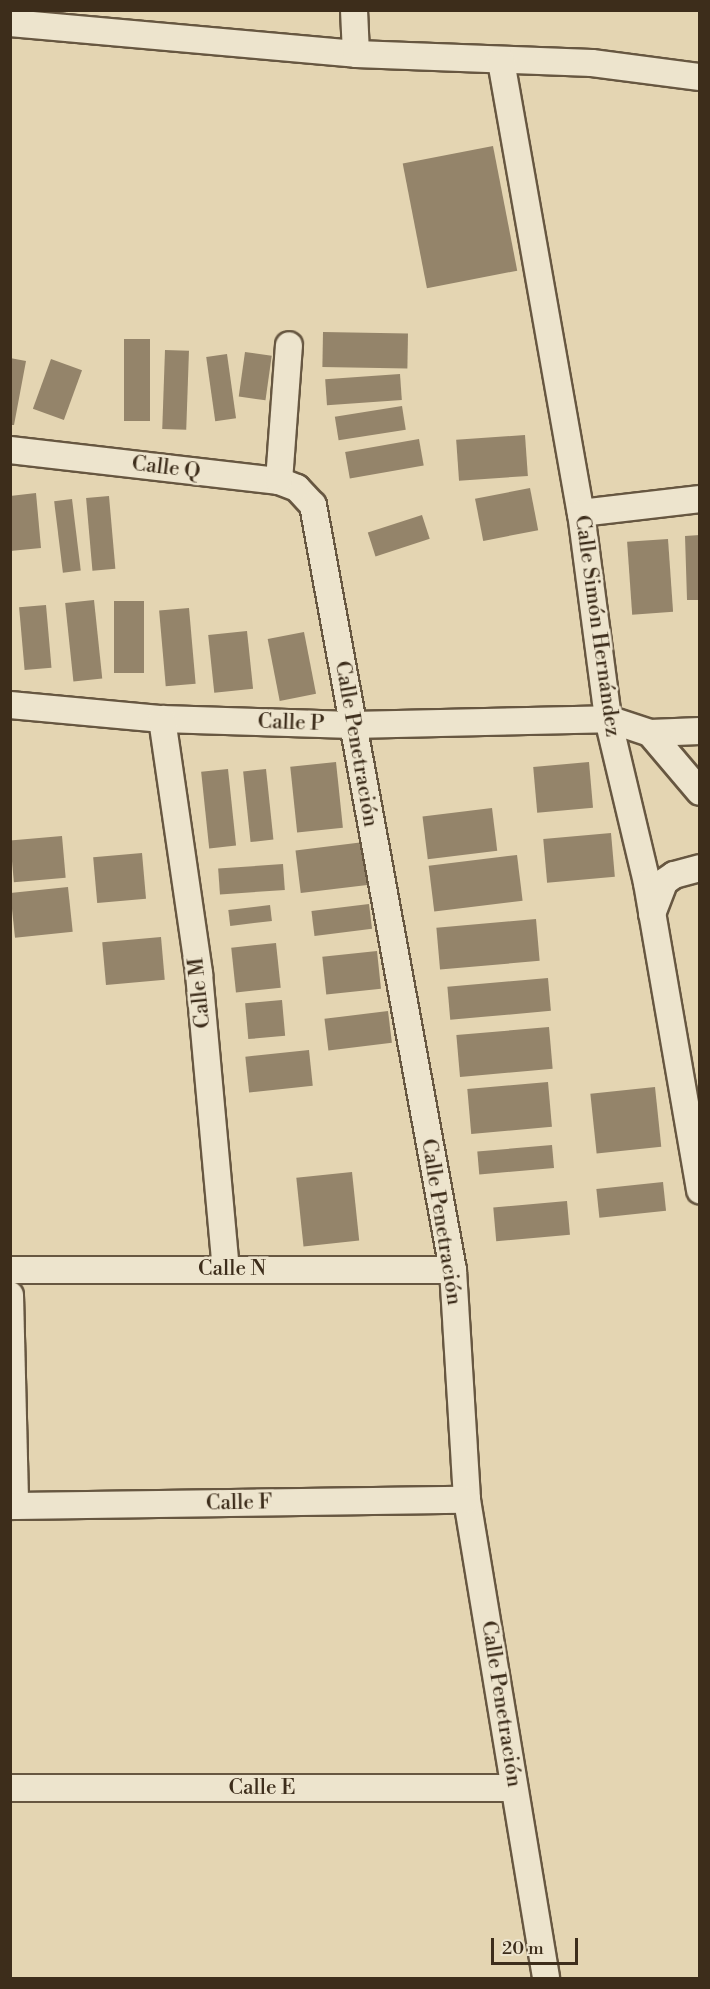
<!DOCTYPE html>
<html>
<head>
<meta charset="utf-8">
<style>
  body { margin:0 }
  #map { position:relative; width:710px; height:1989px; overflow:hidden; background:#e4d5b2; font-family:"Libre Bodoni",serif }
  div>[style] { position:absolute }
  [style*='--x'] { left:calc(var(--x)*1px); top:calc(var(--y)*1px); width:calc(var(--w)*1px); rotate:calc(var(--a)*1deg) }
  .building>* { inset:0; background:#94846a; transform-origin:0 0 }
  .roads { filter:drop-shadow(2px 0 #675741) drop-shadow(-2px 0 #675741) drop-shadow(0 2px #675741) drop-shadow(0 -2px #675741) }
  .minor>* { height:26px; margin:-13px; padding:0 13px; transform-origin:13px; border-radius:13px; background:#ede4cd }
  span { translate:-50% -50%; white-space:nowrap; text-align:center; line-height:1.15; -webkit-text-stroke:5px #ede4cd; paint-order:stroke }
  .street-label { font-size:21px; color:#3d2d1b }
  .frame { position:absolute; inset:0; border:12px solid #3d2d1b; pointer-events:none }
  .scale { position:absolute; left:491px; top:1938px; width:87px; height:27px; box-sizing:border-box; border:3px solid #3d2d1b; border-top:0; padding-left:8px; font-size:18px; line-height:21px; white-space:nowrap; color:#3d2d1b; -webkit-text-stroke:4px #ede4cd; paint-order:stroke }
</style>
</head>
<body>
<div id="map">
  <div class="building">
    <div style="left:493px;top:146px;width:127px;height:92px;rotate:79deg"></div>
    <div style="left:323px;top:332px;width:85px;height:35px;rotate:1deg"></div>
    <div style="left:124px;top:339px;width:26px;height:82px"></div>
    <div style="left:165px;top:350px;width:24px;height:79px;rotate:2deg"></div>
    <div style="left:245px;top:352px;width:27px;height:45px;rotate:8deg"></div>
    <div style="left:227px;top:354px;width:65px;height:21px;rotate:82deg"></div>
    <div style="clip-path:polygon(10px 358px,26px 361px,14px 425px,10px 425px)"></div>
    <div style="left:51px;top:359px;width:33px;height:53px;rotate:20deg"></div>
    <div style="left:400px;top:374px;width:26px;height:75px;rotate:86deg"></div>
    <div style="left:402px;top:406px;width:24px;height:68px;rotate:81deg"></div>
    <div style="left:525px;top:435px;width:41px;height:69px;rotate:86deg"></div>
    <div style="left:419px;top:439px;width:27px;height:75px;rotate:80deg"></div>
    <div style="left:530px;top:488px;width:43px;height:56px;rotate:79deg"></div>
    <div style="clip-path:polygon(36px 493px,41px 548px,10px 551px,10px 496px)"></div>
    <div style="left:109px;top:496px;width:73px;height:23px;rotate:85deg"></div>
    <div style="left:72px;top:499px;width:72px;height:18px;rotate:83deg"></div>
    <div style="left:422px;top:515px;width:25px;height:57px;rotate:72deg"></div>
    <div style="clip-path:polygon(700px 535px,700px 600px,687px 600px,685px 536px)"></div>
    <div style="left:668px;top:539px;width:73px;height:41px;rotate:86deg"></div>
    <div style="left:94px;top:600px;width:79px;height:29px;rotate:84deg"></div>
    <div style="left:114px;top:601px;width:30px;height:72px"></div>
    <div style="left:46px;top:605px;width:63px;height:27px;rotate:85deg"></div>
    <div style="left:189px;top:608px;width:76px;height:30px;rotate:85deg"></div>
    <div style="left:247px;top:631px;width:58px;height:39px;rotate:84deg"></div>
    <div style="left:304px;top:632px;width:63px;height:37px;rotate:79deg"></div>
    <div style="left:336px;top:762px;width:66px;height:46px;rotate:84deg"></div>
    <div style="left:589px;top:762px;width:46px;height:56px;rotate:85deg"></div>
    <div style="left:228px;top:769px;width:77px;height:27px;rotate:84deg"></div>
    <div style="left:266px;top:769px;width:71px;height:23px;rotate:84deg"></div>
    <div style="left:492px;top:808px;width:43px;height:70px;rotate:83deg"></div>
    <div style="left:611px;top:833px;width:44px;height:68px;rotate:85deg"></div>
    <div style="left:62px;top:836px;width:42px;height:52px;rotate:85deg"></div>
    <div style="left:364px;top:842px;width:43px;height:69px;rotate:83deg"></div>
    <div style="left:142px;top:853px;width:46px;height:49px;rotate:85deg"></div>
    <div style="left:517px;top:855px;width:46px;height:89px;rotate:83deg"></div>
    <div style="left:283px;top:864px;width:26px;height:65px;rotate:86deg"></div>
    <div style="left:68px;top:887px;width:45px;height:58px;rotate:84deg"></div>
    <div style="left:369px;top:904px;width:25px;height:58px;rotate:83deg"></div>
    <div style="left:270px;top:905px;width:16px;height:42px;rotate:83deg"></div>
    <div style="left:536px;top:919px;width:42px;height:100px;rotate:85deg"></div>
    <div style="left:161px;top:937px;width:43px;height:59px;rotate:85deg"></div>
    <div style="left:276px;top:943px;width:45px;height:45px;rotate:84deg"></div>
    <div style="left:377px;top:951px;width:38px;height:55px;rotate:84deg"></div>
    <div style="left:548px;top:978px;width:33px;height:101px;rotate:85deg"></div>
    <div style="left:282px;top:1000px;width:36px;height:37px;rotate:85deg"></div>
    <div style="left:388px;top:1011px;width:32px;height:64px;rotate:83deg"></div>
    <div style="left:549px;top:1027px;width:42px;height:93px;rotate:85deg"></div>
    <div style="left:309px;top:1050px;width:36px;height:64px;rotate:84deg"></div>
    <div style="left:548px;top:1082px;width:45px;height:81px;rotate:85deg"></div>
    <div style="left:655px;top:1087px;width:60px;height:65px;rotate:84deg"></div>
    <div style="left:552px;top:1145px;width:23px;height:75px;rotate:85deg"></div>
    <div style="left:352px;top:1172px;width:69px;height:56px;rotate:84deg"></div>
    <div style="left:663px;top:1182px;width:29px;height:67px;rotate:84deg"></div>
    <div style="left:567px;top:1201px;width:34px;height:74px;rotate:85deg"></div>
  </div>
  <div class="roads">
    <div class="minor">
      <div style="--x:354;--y:10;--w:44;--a:87.4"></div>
      <div style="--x:10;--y:23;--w:347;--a:5.1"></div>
      <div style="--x:356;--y:54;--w:236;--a:2.2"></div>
      <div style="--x:592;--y:63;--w:109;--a:7.4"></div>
      <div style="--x:501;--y:61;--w:459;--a:80"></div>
      <div style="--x:581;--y:513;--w:208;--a:82.5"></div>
      <div style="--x:608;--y:719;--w:169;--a:76.6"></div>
      <div style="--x:647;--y:883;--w:312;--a:80.2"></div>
      <div style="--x:10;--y:450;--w:271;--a:6.6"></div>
      <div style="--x:279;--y:481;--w:19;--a:21"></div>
      <div style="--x:297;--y:488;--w:23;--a:47"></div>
      <div style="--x:313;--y:505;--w:778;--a:79.63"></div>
      <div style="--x:453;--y:1270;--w:230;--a:86.5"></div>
      <div style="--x:467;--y:1500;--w:484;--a:80.6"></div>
      <div style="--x:279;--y:481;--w:136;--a:-85.8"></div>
      <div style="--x:581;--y:513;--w:120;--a:-6.7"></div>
      <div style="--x:10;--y:705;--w:153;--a:5.3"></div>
      <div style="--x:162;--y:719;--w:190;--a:1.8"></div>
      <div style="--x:352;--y:725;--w:256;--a:-1.3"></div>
      <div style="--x:608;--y:719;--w:44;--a:18.4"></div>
      <div style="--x:650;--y:733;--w:50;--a:-2.3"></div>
      <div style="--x:162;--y:719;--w:258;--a:81.7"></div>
      <div style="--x:199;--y:974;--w:295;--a:84.8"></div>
      <div style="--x:650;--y:733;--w:77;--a:49.7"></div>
      <div style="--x:652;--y:914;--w:34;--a:-69"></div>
      <div style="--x:664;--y:882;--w:12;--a:-35"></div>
      <div style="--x:674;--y:875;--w:27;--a:-15"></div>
      <div style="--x:10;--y:1270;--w:443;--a:0"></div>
      <div style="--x:10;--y:1295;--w:211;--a:88.6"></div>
      <div style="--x:10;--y:1506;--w:457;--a:-0.8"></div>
      <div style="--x:10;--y:1788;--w:503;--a:0"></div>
    </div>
  </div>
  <div class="street-label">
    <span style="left:166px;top:468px;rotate:7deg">Calle Q</span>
    <span style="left:597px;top:626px;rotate:82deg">Calle Simón Hernández</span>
    <span style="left:291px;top:723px;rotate:2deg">Calle P</span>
    <span style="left:356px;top:744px;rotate:80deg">Calle Penetración</span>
    <span style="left:200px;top:993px;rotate:-96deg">Calle M</span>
    <span style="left:441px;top:1222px;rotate:81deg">Calle Penetración</span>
    <span style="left:232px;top:1269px">Calle N</span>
    <span style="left:239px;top:1503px;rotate:-1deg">Calle F</span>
    <span style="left:501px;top:1704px;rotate:81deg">Calle Penetración</span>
    <span style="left:262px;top:1788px">Calle E</span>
  </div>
  <div class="frame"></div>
  <div class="scale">20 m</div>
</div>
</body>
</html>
